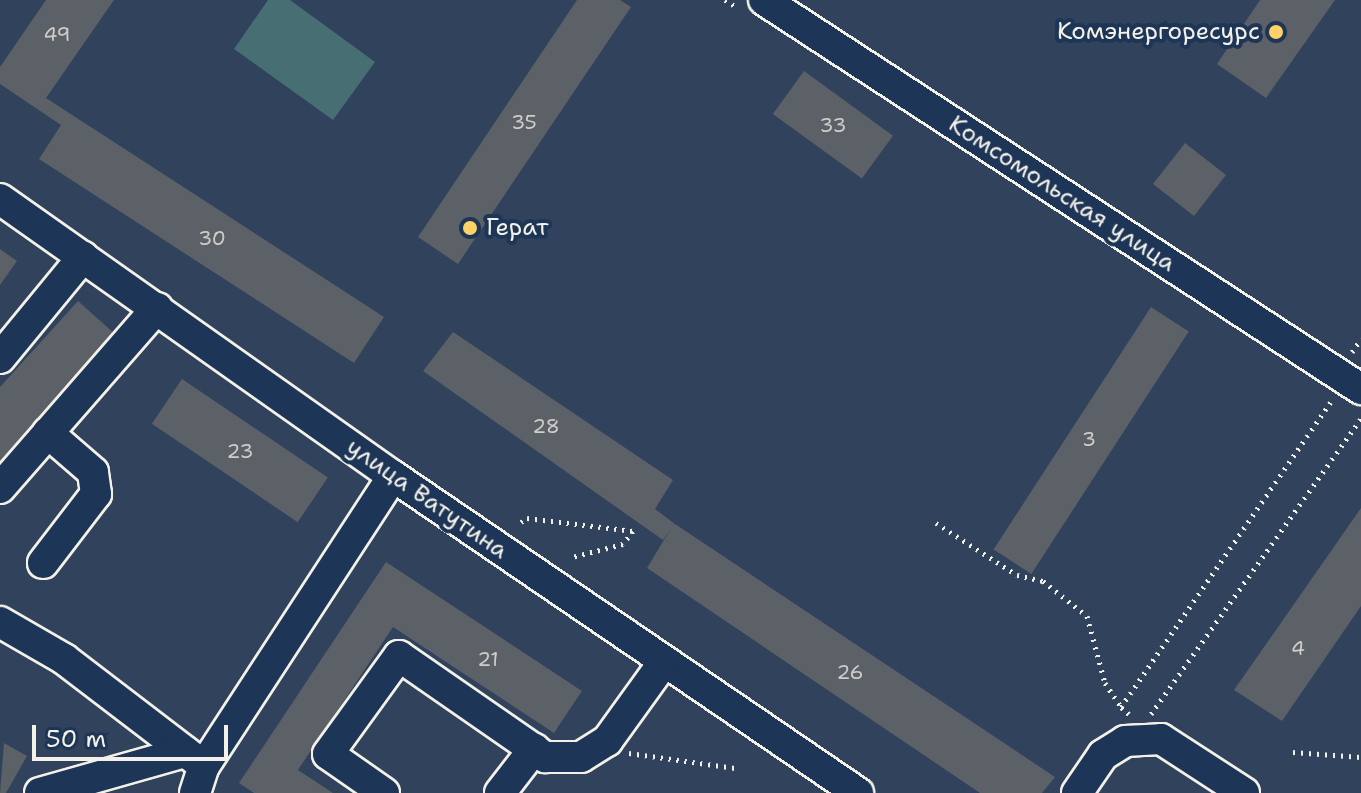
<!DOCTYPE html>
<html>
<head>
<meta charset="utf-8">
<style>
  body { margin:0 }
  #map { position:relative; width:1361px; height:793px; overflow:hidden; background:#30425c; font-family:"Shantell Sans",sans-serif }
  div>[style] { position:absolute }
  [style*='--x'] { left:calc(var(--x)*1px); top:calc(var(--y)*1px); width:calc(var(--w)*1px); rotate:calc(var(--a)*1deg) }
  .green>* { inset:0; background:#476f73 }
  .building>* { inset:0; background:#5c6067; transform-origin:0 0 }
  .path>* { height:5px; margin-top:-2.5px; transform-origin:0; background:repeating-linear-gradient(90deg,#f4f1e8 0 2px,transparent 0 8px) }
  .roads { filter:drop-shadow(2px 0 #f4f1e8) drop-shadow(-2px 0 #f4f1e8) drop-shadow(0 2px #f4f1e8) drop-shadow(0 -2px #f4f1e8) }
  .minor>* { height:30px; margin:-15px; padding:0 15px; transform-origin:15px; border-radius:15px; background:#1d3557 }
  .dots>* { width:22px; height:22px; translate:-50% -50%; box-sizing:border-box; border:4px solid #1d3557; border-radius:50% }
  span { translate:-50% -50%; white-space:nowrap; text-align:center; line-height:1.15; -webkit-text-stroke:8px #1d3557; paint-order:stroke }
  .number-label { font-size:20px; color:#cecdc8 }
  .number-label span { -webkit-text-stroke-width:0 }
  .poi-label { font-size:24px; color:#f4f1e8 }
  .right { translate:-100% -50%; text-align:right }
  .left { translate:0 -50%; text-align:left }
  .street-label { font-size:24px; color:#f4f1e8 }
  .scale { position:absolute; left:32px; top:725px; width:196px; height:36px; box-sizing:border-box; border:4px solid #f4f1e8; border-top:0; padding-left:10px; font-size:24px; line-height:28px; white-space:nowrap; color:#f4f1e8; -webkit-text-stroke:6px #1d3557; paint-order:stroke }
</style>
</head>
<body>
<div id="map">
  <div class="green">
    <div style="clip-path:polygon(268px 0,290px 0,375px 62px,333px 120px,234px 49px)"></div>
  </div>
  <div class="building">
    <div style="clip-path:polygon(46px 0,114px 0,46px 98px,384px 317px,354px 363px,39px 159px,61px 125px,0 84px,0 67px)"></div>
    <div style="clip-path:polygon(577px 0,620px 0,631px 7px,458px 264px,418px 237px)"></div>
    <div style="clip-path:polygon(1260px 0,1335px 0,1266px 98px,1217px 64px)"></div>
    <div style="left:804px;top:71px;width:110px;height:53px;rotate:36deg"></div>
    <div style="left:1185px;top:143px;width:52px;height:52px;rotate:38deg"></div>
    <div style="clip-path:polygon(0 249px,17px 261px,0 285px)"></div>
    <div style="clip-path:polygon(78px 301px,116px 335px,0 465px,0 387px)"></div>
    <div style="left:1151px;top:307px;width:45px;height:289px;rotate:33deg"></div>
    <div style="clip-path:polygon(453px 332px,673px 480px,655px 509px,675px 524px,1055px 777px,1042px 793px,980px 793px,647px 568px,670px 530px,663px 540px,423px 371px)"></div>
    <div style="left:182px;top:379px;width:176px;height:54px;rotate:34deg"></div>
    <div style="clip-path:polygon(1361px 508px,1361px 606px,1282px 721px,1234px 690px)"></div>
    <div style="clip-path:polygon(386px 562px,582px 691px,554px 733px,393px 627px,298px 770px,333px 793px,254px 793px,239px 783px)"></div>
    <div style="clip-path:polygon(4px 743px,27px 756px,6px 793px,0 793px)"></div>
  </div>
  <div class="path">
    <div style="--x:725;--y:0;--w:15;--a:32"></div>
    <div style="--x:1352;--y:352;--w:16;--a:-55"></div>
    <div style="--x:521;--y:522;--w:7;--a:-34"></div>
    <div style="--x:527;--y:518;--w:107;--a:7"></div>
    <div style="--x:633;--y:531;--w:16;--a:128"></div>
    <div style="--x:623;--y:544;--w:53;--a:165.7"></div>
    <div style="--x:936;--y:523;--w:96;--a:32.7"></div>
    <div style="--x:1017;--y:575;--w:27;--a:13"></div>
    <div style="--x:1043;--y:581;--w:56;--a:38.5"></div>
    <div style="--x:1087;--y:616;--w:69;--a:75"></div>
    <div style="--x:1105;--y:683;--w:29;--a:56"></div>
    <div style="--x:1129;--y:714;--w:11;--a:-139"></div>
    <div style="--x:1121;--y:707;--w:370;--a:-55.5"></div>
    <div style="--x:1151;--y:714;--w:363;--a:-54.6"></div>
    <div style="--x:1293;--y:752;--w:68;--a:4.2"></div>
    <div style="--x:629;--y:753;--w:107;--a:8.1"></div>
  </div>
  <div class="roads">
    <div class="minor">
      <div style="--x:764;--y:0;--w:713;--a:33.09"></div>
      <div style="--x:0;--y:199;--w:481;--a:35.2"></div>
      <div style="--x:393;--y:476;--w:563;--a:34.28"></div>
      <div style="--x:0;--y:358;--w:131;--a:-50.6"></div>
      <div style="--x:0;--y:488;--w:239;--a:-48.9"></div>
      <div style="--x:43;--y:563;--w:87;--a:-52.5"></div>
      <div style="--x:96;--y:494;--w:22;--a:-98"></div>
      <div style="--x:93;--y:472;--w:60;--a:-139.1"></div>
      <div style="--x:0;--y:622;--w:74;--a:30"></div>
      <div style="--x:64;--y:659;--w:176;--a:37.4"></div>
      <div style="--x:40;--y:793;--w:151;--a:-15.8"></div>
      <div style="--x:195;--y:793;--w:28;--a:-72"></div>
      <div style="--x:204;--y:766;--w:346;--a:-56.9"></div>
      <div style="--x:384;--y:793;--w:68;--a:-145.1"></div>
      <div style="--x:328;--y:754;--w:121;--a:-54.1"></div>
      <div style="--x:399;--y:656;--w:178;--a:34.7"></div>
      <div style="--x:545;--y:757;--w:36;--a:0"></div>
      <div style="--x:581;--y:757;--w:31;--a:-32"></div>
      <div style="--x:607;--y:741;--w:97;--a:-54.2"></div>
      <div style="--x:500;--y:793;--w:56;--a:-52.3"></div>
      <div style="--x:1077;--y:793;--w:46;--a:-55.6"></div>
      <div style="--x:1103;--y:755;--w:26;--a:-32"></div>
      <div style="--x:1125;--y:741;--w:36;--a:-3"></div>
      <div style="--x:1161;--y:739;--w:99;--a:33"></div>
    </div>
  </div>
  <div class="dots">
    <div style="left:1276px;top:32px;background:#ffd166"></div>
    <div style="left:470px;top:228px;background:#ffd166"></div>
  </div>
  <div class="number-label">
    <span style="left:57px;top:34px">49</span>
    <span style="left:524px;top:122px">35</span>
    <span style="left:833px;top:125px">33</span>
    <span style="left:212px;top:238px">30</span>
    <span style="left:546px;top:426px">28</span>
    <span style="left:1089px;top:439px">3</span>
    <span style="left:240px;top:451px">23</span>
    <span style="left:1298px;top:648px">4</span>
    <span style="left:488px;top:659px">21</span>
    <span style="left:850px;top:672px">26</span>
  </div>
  <div class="poi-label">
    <span class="right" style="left:1260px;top:32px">Комэнергоресурс</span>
    <span class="left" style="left:486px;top:228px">Герат</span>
  </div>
  <div class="street-label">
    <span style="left:1062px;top:194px;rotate:33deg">Комсомольская улица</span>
    <span style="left:427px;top:499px;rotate:35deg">улица Ватутина</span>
  </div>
  <div class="scale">50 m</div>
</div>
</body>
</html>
